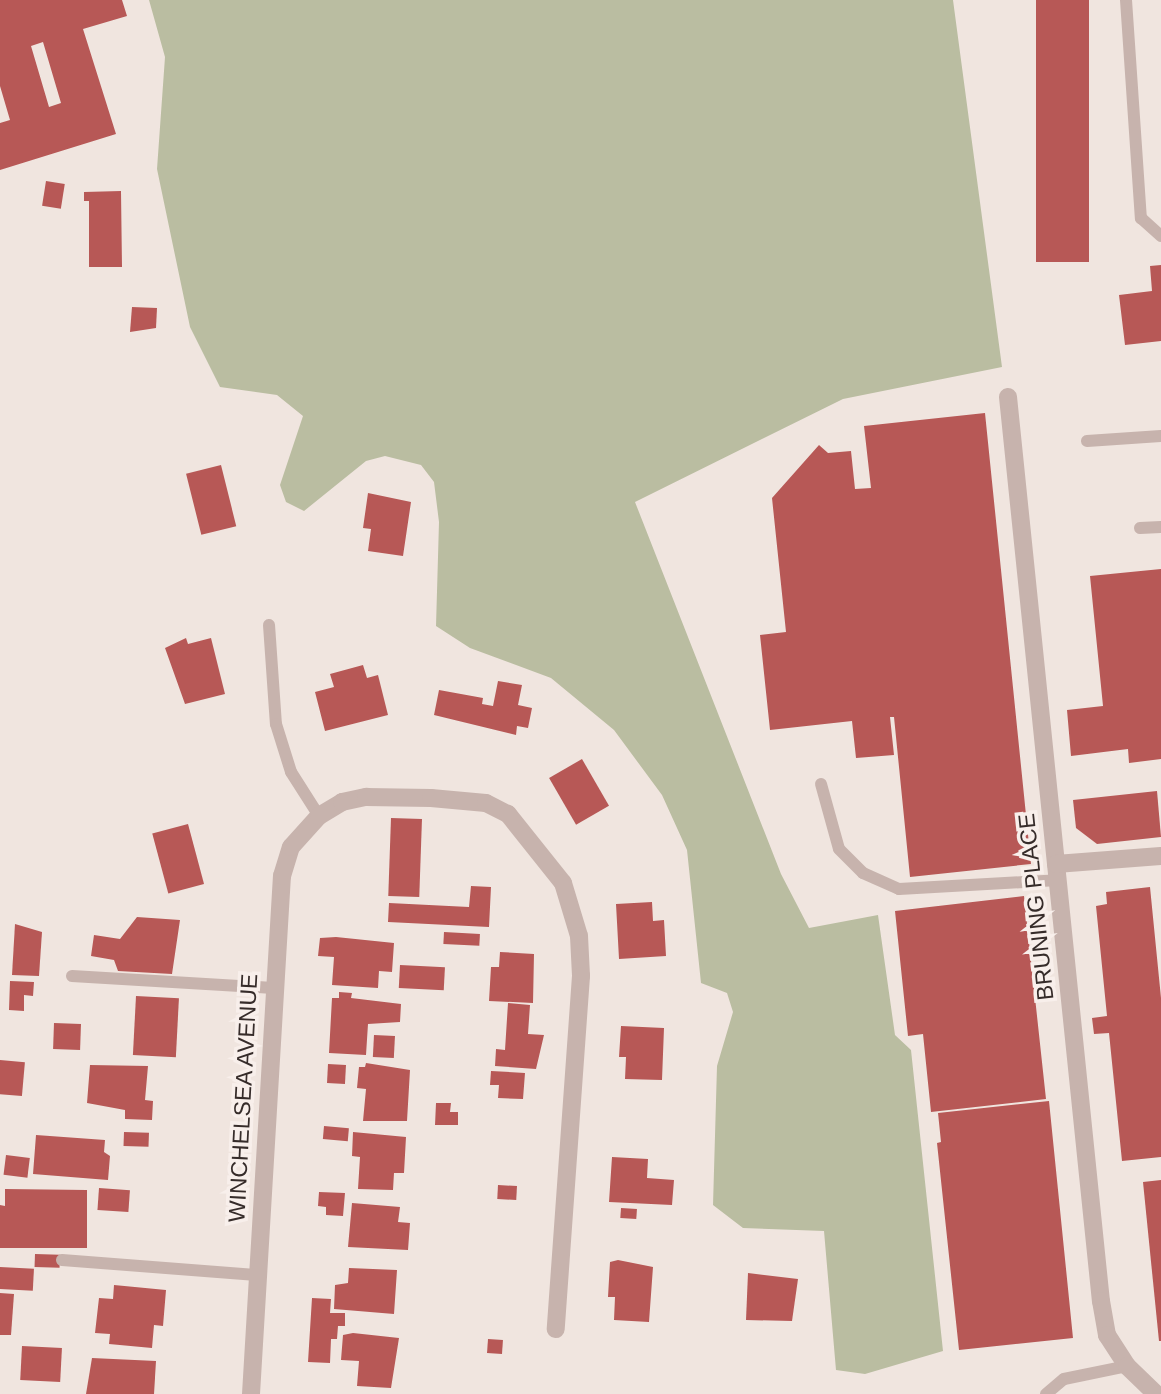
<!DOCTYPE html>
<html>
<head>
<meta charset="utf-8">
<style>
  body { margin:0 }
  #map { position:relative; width:1161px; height:1394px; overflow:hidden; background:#f0e5df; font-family:Helvetica,sans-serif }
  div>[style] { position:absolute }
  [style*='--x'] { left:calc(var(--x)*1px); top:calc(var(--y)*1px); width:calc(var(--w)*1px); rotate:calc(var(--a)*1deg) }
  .green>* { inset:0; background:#babda1 }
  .building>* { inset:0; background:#b75856; transform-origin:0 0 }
  .service>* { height:12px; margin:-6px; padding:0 6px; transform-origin:6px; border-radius:6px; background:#c7b3ad }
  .minor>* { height:18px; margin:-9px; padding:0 9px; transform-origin:9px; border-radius:9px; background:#c7b3ad }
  span { translate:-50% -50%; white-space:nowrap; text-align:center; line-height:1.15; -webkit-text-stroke:7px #f8efeb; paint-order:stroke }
  .street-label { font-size:23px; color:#362c2a }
</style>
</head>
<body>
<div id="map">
  <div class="green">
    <div style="clip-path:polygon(149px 0,953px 0,1002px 367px,843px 399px,635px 502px,781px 874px,809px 928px,878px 915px,895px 1035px,911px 1050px,943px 1351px,865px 1374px,836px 1370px,824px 1231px,743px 1228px,713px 1205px,717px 1066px,733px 1012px,727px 993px,701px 983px,687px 850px,662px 795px,614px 730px,551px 678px,470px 648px,436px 626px,439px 522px,434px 482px,421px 465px,385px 456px,366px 461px,304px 511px,286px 502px,280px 485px,303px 416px,277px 395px,220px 387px,190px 327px,157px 169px,165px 57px)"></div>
  </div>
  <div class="building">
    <div style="clip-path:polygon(evenodd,0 0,122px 0,127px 16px,83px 29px,116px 134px,0 170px,0 123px,10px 120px,0 86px,0 0,43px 42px,61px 103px,49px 107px,31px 46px,43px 42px)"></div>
    <div style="left:1036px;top:0;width:53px;height:262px"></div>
    <div style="left:46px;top:181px;width:19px;height:25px;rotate:9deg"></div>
    <div style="clip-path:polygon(121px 191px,122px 267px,89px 267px,89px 201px,84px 201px,84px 192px)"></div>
    <div style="clip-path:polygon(1161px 265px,1161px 341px,1125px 345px,1119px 295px,1152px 291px,1150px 266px)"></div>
    <div style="clip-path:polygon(132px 307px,157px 308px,156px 328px,130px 332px)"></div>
    <div style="clip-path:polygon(985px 413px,1031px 864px,910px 877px,894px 717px,890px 717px,894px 755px,856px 758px,852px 721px,770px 730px,760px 635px,786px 632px,772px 498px,819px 445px,828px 453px,851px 451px,855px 489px,871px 488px,864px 426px)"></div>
    <div style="left:221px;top:465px;width:63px;height:36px;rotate:76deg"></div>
    <div style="clip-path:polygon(368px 493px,411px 502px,403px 556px,368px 551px,371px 529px,363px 528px)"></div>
    <div style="clip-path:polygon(1161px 569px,1161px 759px,1129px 763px,1128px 749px,1071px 756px,1067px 710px,1103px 706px,1090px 576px)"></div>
    <div style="clip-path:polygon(186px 638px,188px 644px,211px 638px,225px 694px,185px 704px,165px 648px)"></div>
    <div style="clip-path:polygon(363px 665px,367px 678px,378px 675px,388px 715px,325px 731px,315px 692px,334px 687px,330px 674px)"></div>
    <div style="clip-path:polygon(498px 681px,522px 685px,518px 705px,532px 708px,528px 728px,517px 726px,516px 735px,434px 715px,439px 690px,483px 698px,482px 704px,493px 706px)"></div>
    <div style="left:582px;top:759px;width:54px;height:38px;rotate:60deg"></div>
    <div style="clip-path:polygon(1157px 791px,1161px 837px,1097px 844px,1076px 828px,1073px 800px)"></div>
    <div style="left:391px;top:818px;width:31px;height:78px;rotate:2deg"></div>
    <div style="left:188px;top:824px;width:62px;height:37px;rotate:75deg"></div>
    <div style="clip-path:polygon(471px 886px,491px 887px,489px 927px,388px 922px,389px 903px,469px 907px)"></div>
    <div style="clip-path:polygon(1150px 887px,1161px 998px,1161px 1157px,1122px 1161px,1109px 1033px,1094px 1034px,1092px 1018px,1107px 1016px,1096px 906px,1107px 904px,1106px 892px)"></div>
    <div style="clip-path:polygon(1024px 896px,1046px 1099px,931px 1112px,923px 1034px,908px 1036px,895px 911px)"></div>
    <div style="clip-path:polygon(652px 902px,653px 921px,664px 920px,666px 956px,619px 959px,616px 904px)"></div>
    <div style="clip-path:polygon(137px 917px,180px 920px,172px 974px,118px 971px,114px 960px,91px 956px,94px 935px,120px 939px)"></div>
    <div style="clip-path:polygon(15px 924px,42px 932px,39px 976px,12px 975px)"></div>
    <div style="left:444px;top:932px;width:36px;height:12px;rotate:3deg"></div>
    <div style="clip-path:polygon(336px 937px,394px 943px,392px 972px,379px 971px,378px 988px,332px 985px,334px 957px,318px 956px,320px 938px)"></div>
    <div style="clip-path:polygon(500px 952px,534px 954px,533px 1003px,489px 1001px,491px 967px,499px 967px)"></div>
    <div style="left:400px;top:965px;width:45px;height:23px;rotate:3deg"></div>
    <div style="clip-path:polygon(10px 981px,34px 982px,33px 996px,24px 995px,24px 1011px,9px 1010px)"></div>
    <div style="clip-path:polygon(339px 992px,352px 993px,351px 998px,401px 1004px,400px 1022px,368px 1024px,366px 1055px,329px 1053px,332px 998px,339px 998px)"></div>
    <div style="left:136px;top:996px;width:43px;height:59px;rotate:3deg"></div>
    <div style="clip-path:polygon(508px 1003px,530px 1005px,528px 1034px,544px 1035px,536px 1069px,495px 1066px,496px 1049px,505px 1050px)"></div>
    <div style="left:54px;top:1023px;width:27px;height:26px;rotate:2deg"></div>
    <div style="clip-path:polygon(621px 1026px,664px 1028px,662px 1080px,625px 1079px,626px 1057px,619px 1057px)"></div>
    <div style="left:374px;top:1035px;width:21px;height:22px;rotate:3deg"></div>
    <div style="left:0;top:1060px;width:25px;height:34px;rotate:5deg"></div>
    <div style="clip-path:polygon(366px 1063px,410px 1070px,407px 1121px,363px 1121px,366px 1089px,357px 1088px,359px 1067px,365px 1067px)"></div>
    <div style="left:328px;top:1064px;width:18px;height:19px;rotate:3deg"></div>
    <div style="clip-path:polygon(90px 1065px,148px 1066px,145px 1100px,153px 1101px,152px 1120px,125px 1119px,125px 1110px,87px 1103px)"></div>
    <div style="clip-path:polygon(491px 1071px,525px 1073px,523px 1099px,498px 1098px,499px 1085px,490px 1085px)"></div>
    <div style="clip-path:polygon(1049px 1101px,1073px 1338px,959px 1350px,937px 1143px,941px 1142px,938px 1113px)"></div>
    <div style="clip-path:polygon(436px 1103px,451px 1103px,450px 1112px,458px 1112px,458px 1125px,435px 1125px)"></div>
    <div style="left:324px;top:1126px;width:25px;height:13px;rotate:5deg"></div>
    <div style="left:124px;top:1132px;width:25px;height:14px;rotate:2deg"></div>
    <div style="clip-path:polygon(353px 1132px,406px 1137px,404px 1173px,394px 1173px,393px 1190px,358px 1189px,360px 1157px,352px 1156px)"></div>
    <div style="clip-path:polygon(36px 1135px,105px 1140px,104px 1152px,110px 1156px,108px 1180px,33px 1174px)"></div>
    <div style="left:6px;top:1155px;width:24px;height:20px;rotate:7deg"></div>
    <div style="clip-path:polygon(612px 1157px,648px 1159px,647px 1178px,674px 1180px,672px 1205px,609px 1202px)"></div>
    <div style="clip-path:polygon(1161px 1180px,1161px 1341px,1159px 1341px,1143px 1182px)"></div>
    <div style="left:498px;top:1185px;width:19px;height:14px;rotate:3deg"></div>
    <div style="left:99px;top:1188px;width:31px;height:22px;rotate:4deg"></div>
    <div style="clip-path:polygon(5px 1189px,87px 1190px,87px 1248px,0 1248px,0 1205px,5px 1206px)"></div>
    <div style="clip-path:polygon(319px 1192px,345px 1193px,343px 1216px,326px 1215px,326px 1207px,318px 1206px)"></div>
    <div style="clip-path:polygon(352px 1203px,400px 1207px,398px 1222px,410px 1223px,408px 1250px,348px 1247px)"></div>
    <div style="left:621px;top:1208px;width:16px;height:10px;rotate:4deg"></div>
    <div style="left:35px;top:1254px;width:25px;height:13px;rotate:2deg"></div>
    <div style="clip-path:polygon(618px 1260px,653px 1267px,649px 1322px,614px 1320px,615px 1297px,608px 1297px,610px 1262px)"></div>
    <div style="left:0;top:1267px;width:34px;height:22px;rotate:3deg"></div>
    <div style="clip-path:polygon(349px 1268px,397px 1270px,394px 1314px,334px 1309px,335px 1285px,348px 1283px)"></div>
    <div style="clip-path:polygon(748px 1273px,798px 1279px,792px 1321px,746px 1320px)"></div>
    <div style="clip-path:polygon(114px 1285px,166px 1290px,163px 1326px,154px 1325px,152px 1348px,109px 1344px,110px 1334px,95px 1333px,99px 1298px,113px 1299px)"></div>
    <div style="clip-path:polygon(0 1293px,14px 1294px,11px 1335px,0 1335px)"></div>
    <div style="clip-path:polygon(312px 1298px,331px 1299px,330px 1313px,345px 1313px,345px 1326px,338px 1326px,337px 1339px,331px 1339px,330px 1363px,308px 1362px)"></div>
    <div style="clip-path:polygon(353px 1333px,399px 1338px,391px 1388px,357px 1386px,359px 1361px,341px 1360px,343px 1335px)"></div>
    <div style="left:488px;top:1339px;width:15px;height:14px;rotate:4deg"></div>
    <div style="left:22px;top:1346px;width:40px;height:34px;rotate:3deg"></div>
    <div style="clip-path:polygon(92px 1358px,156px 1361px,154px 1394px,86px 1394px)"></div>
  </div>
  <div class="service">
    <div style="--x:1126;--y:0;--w:219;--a:86.1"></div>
    <div style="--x:1141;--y:218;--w:27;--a:42"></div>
    <div style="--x:1087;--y:441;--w:74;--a:-3.9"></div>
    <div style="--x:1140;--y:528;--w:21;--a:-3"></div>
    <div style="--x:269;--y:625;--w:99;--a:86"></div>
    <div style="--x:276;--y:724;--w:50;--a:72.6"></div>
    <div style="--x:291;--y:772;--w:52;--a:57.5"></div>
    <div style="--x:821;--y:784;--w:67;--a:74.5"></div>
    <div style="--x:839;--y:849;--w:34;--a:45"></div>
    <div style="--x:863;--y:873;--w:39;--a:24"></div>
    <div style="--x:899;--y:889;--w:159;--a:-3.2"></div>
    <div style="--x:72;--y:976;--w:201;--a:3.4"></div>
    <div style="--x:62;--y:1260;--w:198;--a:4.4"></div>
    <div style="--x:1046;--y:1394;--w:23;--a:-40"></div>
    <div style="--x:1064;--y:1379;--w:64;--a:-11.7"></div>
  </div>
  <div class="minor">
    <div style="--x:1008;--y:397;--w:909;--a:84.13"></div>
    <div style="--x:1101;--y:1301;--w:35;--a:80"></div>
    <div style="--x:1107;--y:1335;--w:37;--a:57"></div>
    <div style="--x:1127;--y:1366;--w:40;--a:44"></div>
    <div style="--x:1056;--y:864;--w:105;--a:-4.4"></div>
    <div style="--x:251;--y:1394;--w:519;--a:-86.58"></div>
    <div style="--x:282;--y:876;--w:30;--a:-73"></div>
    <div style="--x:291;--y:847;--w:42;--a:-47.9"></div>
    <div style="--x:319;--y:816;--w:27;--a:-31"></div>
    <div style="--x:342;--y:802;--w:25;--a:-12"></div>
    <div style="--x:366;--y:797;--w:65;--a:0.9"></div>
    <div style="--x:431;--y:798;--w:55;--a:5.2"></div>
    <div style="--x:486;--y:803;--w:25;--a:27"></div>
    <div style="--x:508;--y:814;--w:88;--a:51.4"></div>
    <div style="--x:563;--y:883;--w:55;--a:73.2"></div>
    <div style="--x:579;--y:936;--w:40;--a:87.1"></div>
    <div style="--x:581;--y:976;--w:354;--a:94.1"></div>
  </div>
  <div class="street-label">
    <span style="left:1036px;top:907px;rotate:-96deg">BRUNING PLACE</span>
    <span style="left:243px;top:1098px;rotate:-87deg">WINCHELSEA AVENUE</span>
  </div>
</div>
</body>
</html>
